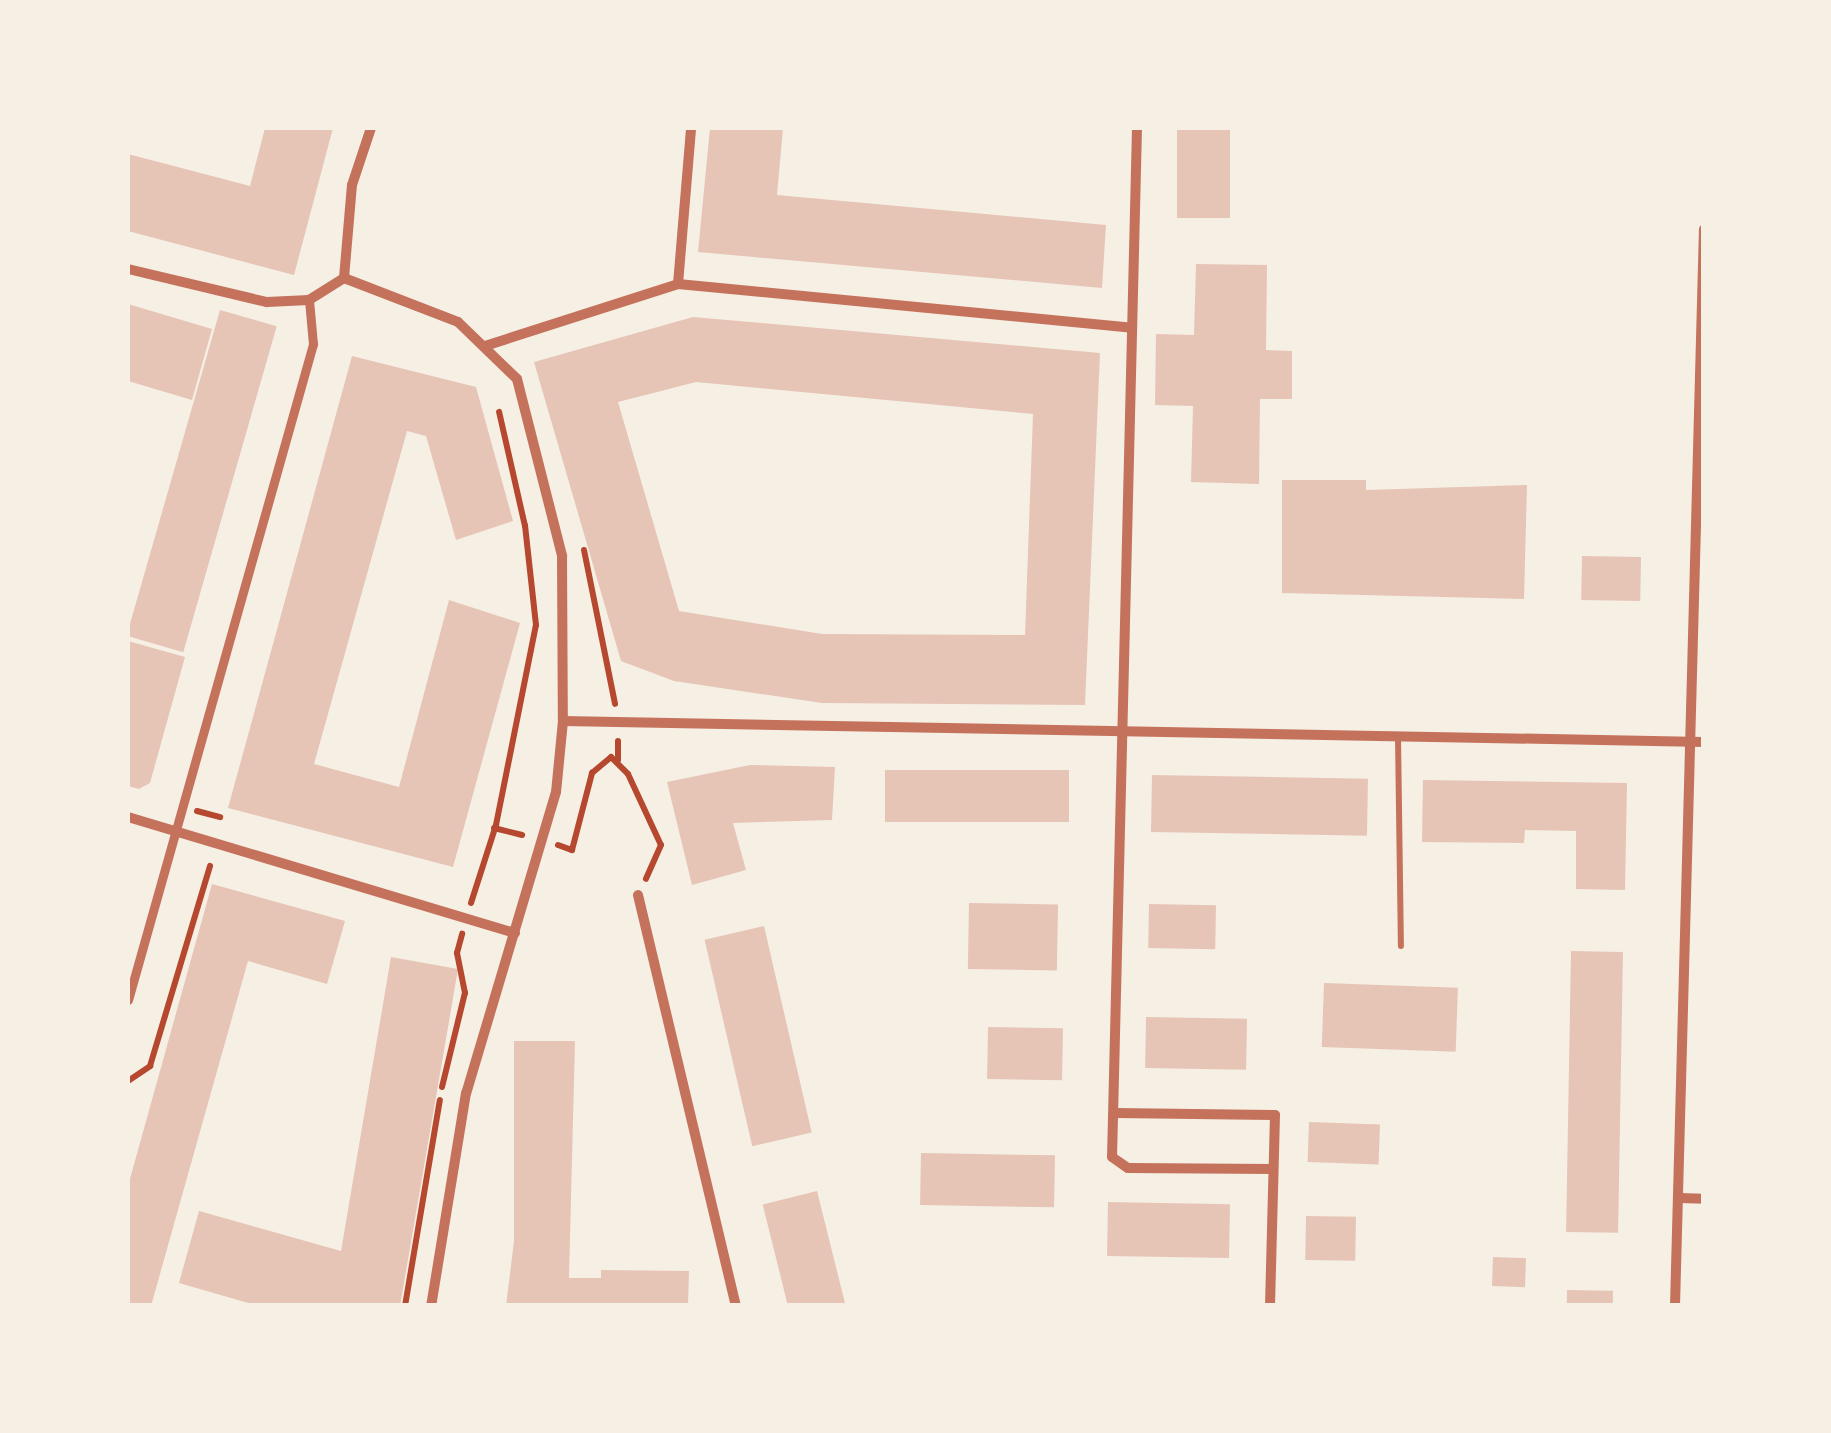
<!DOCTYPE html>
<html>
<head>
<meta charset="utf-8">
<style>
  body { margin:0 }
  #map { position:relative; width:1831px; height:1433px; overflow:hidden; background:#f6efe4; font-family:Poppins,sans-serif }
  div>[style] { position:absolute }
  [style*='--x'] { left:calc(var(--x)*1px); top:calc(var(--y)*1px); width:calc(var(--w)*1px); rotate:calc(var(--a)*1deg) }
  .building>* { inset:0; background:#e6c5b7; transform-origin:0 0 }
  .path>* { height:6px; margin:-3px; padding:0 3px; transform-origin:3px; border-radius:3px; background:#b5482f }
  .service>* { height:6px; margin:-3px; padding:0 3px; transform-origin:3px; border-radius:3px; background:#c5725c }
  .pedestrian>* { height:9px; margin:-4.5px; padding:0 4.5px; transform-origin:4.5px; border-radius:4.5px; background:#c5725c }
  .minor>* { height:10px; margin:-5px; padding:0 5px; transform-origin:5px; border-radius:5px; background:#c5725c }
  span { translate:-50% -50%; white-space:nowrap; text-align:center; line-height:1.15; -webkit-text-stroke:9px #f6efe4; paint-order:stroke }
  .frame { position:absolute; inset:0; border:130px solid #f6efe4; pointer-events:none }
</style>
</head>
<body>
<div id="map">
  <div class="building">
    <div style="clip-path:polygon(265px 128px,333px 128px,294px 275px,128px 231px,128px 154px,250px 186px)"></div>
    <div style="clip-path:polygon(710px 128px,783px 128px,777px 195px,1106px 225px,1102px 288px,698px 252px)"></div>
    <div style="left:1177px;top:128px;width:53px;height:90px"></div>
    <div style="clip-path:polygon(1196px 264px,1267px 265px,1266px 350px,1292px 351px,1292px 399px,1260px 399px,1259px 484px,1191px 482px,1193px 406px,1155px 405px,1156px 334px,1194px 335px)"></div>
    <div style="clip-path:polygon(128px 304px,212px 329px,192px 400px,128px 381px)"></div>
    <div style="left:220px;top:310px;width:59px;height:339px;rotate:16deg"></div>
    <div style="clip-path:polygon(evenodd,693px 317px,1100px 353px,1085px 705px,822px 703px,674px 681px,621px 661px,534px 362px,693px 317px,696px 382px,1033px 414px,1025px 635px,822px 634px,679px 611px,618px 402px,696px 382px)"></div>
    <div style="clip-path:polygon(352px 356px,476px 387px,513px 521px,456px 540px,426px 436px,407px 431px,314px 764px,399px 787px,449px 600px,520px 623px,453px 867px,228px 808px)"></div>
    <div style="clip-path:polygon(1282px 480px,1366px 480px,1366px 490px,1527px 485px,1524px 599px,1282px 593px)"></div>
    <div style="left:1582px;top:556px;width:59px;height:44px;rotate:1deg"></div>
    <div style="clip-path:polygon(128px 641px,185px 657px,150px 783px,139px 789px,128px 786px)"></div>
    <div style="clip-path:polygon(750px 765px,835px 767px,832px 820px,733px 823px,746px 870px,692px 885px,667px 782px)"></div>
    <div style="left:885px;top:770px;width:184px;height:52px"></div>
    <div style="left:1152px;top:775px;width:216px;height:57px;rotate:1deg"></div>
    <div style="clip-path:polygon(1423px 780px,1627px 783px,1625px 890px,1576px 889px,1576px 831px,1525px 830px,1524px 843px,1422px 842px)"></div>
    <div style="clip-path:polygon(212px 884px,345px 921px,327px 984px,248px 961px,151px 1306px,128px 1306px,128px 1186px)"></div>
    <div style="left:969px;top:903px;width:89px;height:66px;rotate:1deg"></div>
    <div style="left:1149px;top:904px;width:67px;height:44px;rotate:1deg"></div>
    <div style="left:764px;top:926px;width:212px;height:61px;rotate:77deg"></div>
    <div style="left:1571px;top:951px;width:52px;height:281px;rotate:1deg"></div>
    <div style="clip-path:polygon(391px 957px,458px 969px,400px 1306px,259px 1306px,179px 1283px,199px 1211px,341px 1251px)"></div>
    <div style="left:1324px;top:983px;width:134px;height:64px;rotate:2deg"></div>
    <div style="left:1146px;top:1017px;width:101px;height:51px;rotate:1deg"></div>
    <div style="left:988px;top:1027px;width:75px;height:52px;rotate:1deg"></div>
    <div style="clip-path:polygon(514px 1041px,575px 1041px,569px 1278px,601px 1278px,601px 1270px,689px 1271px,688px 1306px,506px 1306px,514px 1241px)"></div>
    <div style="left:1309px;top:1122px;width:71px;height:40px;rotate:2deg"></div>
    <div style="left:921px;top:1153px;width:134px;height:52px;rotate:1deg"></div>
    <div style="left:817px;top:1191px;width:118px;height:56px;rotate:76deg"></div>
    <div style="left:1108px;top:1202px;width:122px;height:54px;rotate:1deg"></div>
    <div style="left:1306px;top:1216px;width:50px;height:44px;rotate:1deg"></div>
    <div style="left:1493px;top:1257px;width:33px;height:29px;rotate:2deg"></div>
    <div style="left:1567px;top:1290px;width:46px;height:16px;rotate:1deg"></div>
  </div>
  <div class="path">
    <div style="--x:584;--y:550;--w:157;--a:78.6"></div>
    <div style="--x:618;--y:760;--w:19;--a:-90"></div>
    <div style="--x:197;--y:811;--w:24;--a:15"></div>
    <div style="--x:494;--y:828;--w:29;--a:14"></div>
    <div style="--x:558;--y:845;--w:15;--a:20"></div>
    <div style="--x:572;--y:850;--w:80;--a:-75.4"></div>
    <div style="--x:592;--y:773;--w:25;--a:-40"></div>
    <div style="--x:611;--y:757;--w:24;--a:45"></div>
    <div style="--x:628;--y:774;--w:78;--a:65.1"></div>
    <div style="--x:661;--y:845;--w:37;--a:114"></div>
    <div style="--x:471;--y:903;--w:82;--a:-72.2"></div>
    <div style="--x:496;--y:825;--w:204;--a:-78.7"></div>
    <div style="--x:536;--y:625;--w:100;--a:-96.3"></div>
    <div style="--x:525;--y:526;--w:117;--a:-102.8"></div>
    <div style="--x:128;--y:1081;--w:27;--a:-34"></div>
    <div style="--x:150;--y:1066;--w:209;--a:-73.3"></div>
    <div style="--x:442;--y:1087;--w:97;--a:-76.3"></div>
    <div style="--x:465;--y:993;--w:41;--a:-101.3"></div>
    <div style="--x:457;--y:953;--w:20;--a:-75"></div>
    <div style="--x:405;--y:1306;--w:209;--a:-80.4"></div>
  </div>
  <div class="service">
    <div style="--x:1398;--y:737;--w:209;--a:89.2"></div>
  </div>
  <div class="pedestrian">
    <div style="--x:128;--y:1000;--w:682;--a:-74.25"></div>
    <div style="--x:313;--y:344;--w:44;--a:-95.2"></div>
  </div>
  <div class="minor">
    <div style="--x:1137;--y:128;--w:1029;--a:91.39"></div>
    <div style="--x:1112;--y:1157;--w:19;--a:35"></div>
    <div style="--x:1128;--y:1168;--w:145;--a:0.4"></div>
    <div style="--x:128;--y:269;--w:143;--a:13.4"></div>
    <div style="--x:267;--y:302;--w:42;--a:-2.7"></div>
    <div style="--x:309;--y:300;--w:41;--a:-32.2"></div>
    <div style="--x:344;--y:278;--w:122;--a:21.1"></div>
    <div style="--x:458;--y:322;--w:82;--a:44"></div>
    <div style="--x:517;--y:379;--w:183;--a:75.7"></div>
    <div style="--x:562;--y:556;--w:165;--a:89.7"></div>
    <div style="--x:563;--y:721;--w:71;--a:95.6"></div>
    <div style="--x:556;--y:792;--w:314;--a:106.6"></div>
    <div style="--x:466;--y:1093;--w:216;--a:99.3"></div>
    <div style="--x:344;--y:278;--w:93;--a:-85.1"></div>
    <div style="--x:352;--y:185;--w:60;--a:-71.6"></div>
    <div style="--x:678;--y:284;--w:157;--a:-85.2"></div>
    <div style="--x:485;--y:346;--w:203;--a:-17.8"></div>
    <div style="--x:678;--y:284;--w:456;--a:5.5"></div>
    <div style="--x:563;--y:721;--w:1141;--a:1.05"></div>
    <div style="--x:128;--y:817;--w:404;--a:16.7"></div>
    <div style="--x:638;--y:895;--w:423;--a:76.6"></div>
    <div style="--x:1115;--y:1113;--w:160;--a:0.7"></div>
    <div style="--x:1275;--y:1115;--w:191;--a:91.5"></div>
    <div style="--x:1680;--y:1198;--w:24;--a:2"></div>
    <div style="--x:1675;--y:1306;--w:1077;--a:-88.46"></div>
  </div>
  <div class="frame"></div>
</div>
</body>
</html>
